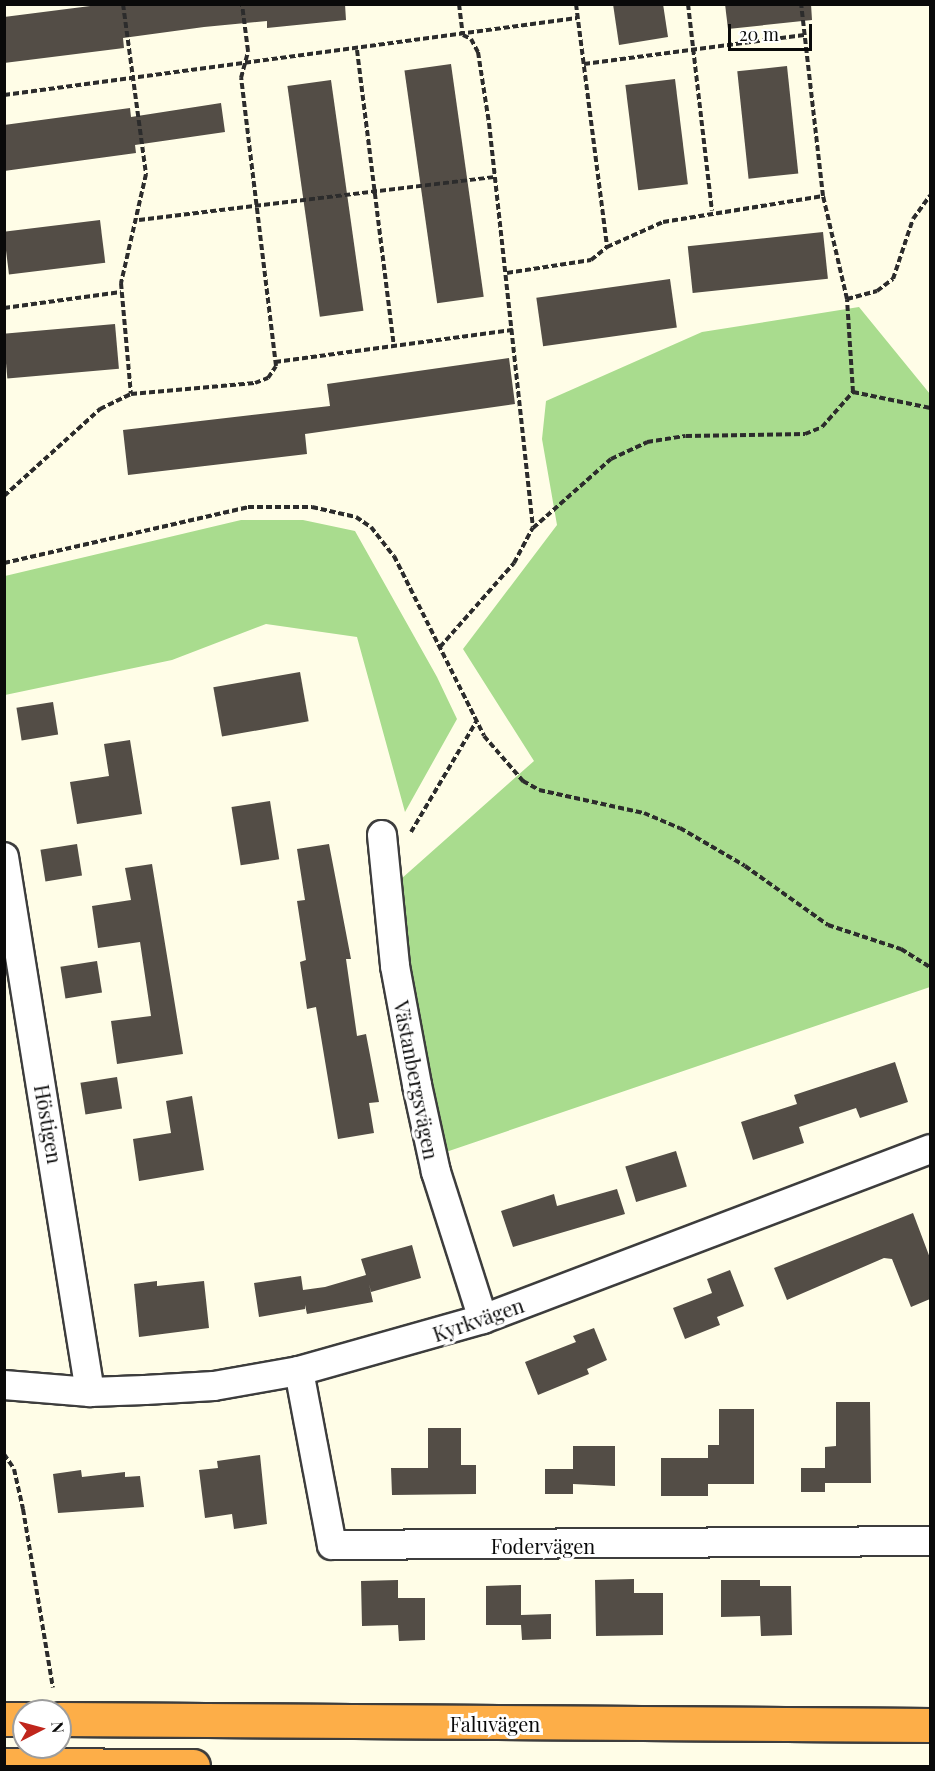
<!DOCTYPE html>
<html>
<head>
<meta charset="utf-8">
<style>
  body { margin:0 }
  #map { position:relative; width:935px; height:1771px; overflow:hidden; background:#fffde7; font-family:"Playfair Display",serif }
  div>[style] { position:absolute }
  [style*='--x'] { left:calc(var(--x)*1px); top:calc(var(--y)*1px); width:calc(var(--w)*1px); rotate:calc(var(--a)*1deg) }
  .forest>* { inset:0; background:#a9dc8e }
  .building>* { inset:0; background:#534d46; transform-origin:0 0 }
  .path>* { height:4px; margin-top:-2px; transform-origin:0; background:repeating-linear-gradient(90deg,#2c2c2c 0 6px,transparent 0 9px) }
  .roads { filter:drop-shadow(2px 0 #3d3d3d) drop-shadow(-2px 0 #3d3d3d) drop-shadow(0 2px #3d3d3d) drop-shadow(0 -2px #3d3d3d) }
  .minor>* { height:28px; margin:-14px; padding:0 14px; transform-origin:14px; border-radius:14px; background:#fff }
  .highway>* { height:33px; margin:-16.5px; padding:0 16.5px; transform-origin:16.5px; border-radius:16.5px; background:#fdae48 }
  span { translate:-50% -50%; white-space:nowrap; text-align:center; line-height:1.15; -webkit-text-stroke:6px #fff; paint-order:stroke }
  .street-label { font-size:20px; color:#0a0a0a }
  .frame { position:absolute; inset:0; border:6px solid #0a0a0a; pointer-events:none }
  .north { position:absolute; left:12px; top:1699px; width:60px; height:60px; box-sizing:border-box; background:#fff; border:2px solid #9d9d9d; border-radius:50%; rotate:84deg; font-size:16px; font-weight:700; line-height:24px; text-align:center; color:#0a0a0a }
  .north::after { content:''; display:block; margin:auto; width:21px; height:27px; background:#c0261c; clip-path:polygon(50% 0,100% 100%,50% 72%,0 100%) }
  .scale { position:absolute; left:728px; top:24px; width:84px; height:27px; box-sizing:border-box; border:3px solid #0a0a0a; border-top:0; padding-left:8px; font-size:18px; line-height:21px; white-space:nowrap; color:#0a0a0a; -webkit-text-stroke:4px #fff; paint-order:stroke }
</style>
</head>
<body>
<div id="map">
  <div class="forest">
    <div style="clip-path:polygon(859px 307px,930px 394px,930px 987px,446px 1152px,392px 887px,534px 761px,463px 649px,557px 525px,542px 439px,546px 401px,702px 332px)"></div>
    <div style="clip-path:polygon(241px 520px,303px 520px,355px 531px,437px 677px,457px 719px,405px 812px,357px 637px,266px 624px,172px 660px,5px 695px,5px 576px)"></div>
  </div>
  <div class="building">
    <div style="clip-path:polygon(106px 4px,345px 4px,346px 20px,267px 28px,267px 21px,204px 27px,123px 38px,124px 48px,4px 63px,4px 17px)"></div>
    <div style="clip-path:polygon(613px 4px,663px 4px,668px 37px,619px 45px)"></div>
    <div style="clip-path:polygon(725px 4px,811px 4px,812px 20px,728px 29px)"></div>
    <div style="left:451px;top:64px;width:235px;height:47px;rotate:82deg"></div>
    <div style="left:787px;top:66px;width:108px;height:50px;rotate:84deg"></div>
    <div style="left:675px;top:79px;width:106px;height:50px;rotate:83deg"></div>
    <div style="left:331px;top:80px;width:233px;height:44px;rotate:82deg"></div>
    <div style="clip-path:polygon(221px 103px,225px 132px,135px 145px,136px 153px,4px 171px,4px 125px,130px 108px,131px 117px)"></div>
    <div style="left:100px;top:220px;width:43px;height:97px;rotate:83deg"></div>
    <div style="left:823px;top:232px;width:47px;height:136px;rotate:84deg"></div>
    <div style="left:670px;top:279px;width:49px;height:135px;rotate:82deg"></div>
    <div style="left:115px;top:324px;width:45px;height:112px;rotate:85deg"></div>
    <div style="clip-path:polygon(509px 358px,515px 404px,305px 434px,307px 454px,128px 475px,123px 430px,330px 406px,327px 384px)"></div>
    <div style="left:300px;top:672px;width:50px;height:88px;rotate:80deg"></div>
    <div style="left:53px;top:702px;width:33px;height:37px;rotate:81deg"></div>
    <div style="clip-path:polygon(130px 740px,142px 814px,77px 824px,70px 782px,109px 776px,104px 744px)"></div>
    <div style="left:270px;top:801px;width:59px;height:39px;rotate:81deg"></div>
    <div style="left:77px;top:844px;width:32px;height:37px;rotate:81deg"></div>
    <div style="clip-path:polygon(329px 844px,351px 959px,346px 959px,357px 1036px,366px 1034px,379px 1102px,369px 1103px,374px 1133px,338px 1139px,316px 1007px,307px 1009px,300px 962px,306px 960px,297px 901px,305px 900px,297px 849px)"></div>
    <div style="clip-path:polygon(152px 864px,183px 1054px,117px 1064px,111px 1021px,151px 1016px,140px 942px,98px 948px,92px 906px,131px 900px,125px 868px)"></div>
    <div style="left:97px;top:961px;width:32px;height:37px;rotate:81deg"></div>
    <div style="clip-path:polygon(895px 1062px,908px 1102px,860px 1118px,856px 1108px,799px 1127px,804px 1143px,753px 1160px,741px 1122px,797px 1104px,794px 1095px)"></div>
    <div style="left:117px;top:1077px;width:32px;height:37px;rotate:81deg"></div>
    <div style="clip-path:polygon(192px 1096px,204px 1170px,139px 1181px,133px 1139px,171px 1133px,166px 1101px)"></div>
    <div style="left:676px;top:1151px;width:37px;height:53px;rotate:73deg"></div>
    <div style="clip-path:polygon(617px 1189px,625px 1214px,513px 1247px,501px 1211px,554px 1194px,557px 1206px)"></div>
    <div style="clip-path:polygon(913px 1213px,930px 1258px,930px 1299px,911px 1307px,892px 1259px,884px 1258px,787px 1300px,774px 1268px)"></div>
    <div style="clip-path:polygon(412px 1245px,421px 1278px,371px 1292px,369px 1284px,373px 1302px,307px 1314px,305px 1305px,305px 1309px,259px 1317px,254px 1283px,301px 1276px,303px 1290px,325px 1287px,366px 1275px,361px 1259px)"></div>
    <div style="clip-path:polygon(730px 1270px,744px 1306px,717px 1317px,720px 1325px,685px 1339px,673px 1308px,712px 1293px,707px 1279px)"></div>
    <div style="clip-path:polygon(157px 1281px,157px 1286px,204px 1281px,209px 1328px,139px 1337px,134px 1284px)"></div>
    <div style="clip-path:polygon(594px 1328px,607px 1360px,587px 1369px,589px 1374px,538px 1395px,525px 1362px,576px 1342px,573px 1336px)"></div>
    <div style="clip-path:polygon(836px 1402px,870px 1402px,871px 1483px,825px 1483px,825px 1492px,801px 1492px,801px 1468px,825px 1468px,825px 1447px,836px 1446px)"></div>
    <div style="clip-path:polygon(719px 1409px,754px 1409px,754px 1484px,708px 1484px,708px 1496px,661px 1496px,661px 1458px,708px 1458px,708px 1445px,719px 1445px)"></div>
    <div style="clip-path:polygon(428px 1428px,461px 1428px,461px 1465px,476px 1465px,476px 1494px,392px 1495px,391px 1468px,428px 1468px)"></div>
    <div style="clip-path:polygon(573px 1446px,615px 1446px,615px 1486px,573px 1484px,573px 1494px,545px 1494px,545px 1469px,573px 1469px)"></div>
    <div style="clip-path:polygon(260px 1455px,267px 1524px,234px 1529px,232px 1514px,205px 1518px,199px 1470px,218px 1468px,217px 1461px)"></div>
    <div style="clip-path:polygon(81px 1470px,82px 1477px,125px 1472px,125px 1477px,140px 1476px,144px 1507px,58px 1513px,53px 1474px)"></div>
    <div style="clip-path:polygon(634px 1579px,634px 1593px,663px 1593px,663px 1635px,596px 1636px,595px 1580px)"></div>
    <div style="clip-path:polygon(398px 1580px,398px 1598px,425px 1598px,425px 1640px,399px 1641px,398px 1625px,362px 1626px,361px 1581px)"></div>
    <div style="clip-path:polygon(721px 1580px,760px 1580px,760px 1586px,791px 1586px,792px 1635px,761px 1636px,760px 1616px,721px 1617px)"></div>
    <div style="clip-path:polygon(521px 1585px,521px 1615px,551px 1614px,551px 1639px,522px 1640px,521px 1625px,486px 1625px,486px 1586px)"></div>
  </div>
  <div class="path">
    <div style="--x:123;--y:4;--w:172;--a:82.3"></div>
    <div style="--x:146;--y:174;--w:112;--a:102.9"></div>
    <div style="--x:121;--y:283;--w:111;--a:84.9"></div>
    <div style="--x:459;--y:4;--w:31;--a:83"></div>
    <div style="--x:463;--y:35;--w:9;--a:27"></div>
    <div style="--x:471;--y:39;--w:15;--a:62"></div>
    <div style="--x:478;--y:52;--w:72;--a:81.2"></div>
    <div style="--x:489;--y:123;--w:406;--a:83.8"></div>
    <div style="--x:576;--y:4;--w:245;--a:82.7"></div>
    <div style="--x:688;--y:4;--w:208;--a:83.4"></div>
    <div style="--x:357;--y:50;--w:298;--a:82.9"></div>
    <div style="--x:584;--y:64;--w:222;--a:-7.5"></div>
    <div style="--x:4;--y:95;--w:578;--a:-7.65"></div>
    <div style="--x:139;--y:220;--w:359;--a:-6.9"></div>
    <div style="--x:507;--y:273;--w:85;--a:-8.8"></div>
    <div style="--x:591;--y:260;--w:21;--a:-39"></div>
    <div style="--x:607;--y:247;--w:61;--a:-24.1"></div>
    <div style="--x:663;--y:222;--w:162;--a:-9.2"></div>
    <div style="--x:847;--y:299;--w:31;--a:-15"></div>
    <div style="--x:877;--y:291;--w:20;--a:-37"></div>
    <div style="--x:893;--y:279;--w:63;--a:-71.6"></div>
    <div style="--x:913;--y:219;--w:29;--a:-54"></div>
    <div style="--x:4;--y:308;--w:118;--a:-7.8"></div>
    <div style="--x:275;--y:362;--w:240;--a:-7.7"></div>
    <div style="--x:853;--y:392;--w:79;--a:11.7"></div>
    <div style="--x:4;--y:496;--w:130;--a:-42.2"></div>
    <div style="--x:100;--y:409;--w:34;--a:-26"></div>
    <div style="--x:131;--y:394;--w:124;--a:-5.1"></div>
    <div style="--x:255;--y:383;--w:14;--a:-21"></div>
    <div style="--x:268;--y:378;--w:14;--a:-56"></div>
    <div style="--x:276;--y:366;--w:290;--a:-96.9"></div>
    <div style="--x:241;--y:78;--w:28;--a:-75"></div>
    <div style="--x:248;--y:51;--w:47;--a:-97.3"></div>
    <div style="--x:4;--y:563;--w:250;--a:-12.9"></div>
    <div style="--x:248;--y:507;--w:64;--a:0"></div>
    <div style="--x:312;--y:507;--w:45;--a:12.8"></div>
    <div style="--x:356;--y:517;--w:18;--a:34"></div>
    <div style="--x:371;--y:527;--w:37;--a:52"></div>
    <div style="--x:394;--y:556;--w:201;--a:63.4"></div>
    <div style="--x:484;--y:736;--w:60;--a:49.1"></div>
    <div style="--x:523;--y:781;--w:18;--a:29"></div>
    <div style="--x:539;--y:790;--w:107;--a:12.4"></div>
    <div style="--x:644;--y:813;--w:39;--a:23"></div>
    <div style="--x:680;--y:828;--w:75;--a:30.3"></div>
    <div style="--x:745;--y:866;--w:102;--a:35.4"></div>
    <div style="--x:828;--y:925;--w:77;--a:18.2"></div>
    <div style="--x:901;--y:949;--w:34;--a:32"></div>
    <div style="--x:440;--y:647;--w:112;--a:-48.6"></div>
    <div style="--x:514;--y:563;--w:40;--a:-62"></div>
    <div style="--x:533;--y:528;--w:104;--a:-41.5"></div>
    <div style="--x:611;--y:459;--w:40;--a:-25"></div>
    <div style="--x:647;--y:442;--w:39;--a:-9"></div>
    <div style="--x:686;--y:436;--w:119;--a:-1"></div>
    <div style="--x:805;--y:434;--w:18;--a:-22"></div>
    <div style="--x:822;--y:427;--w:47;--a:-48.5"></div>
    <div style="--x:853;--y:392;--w:93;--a:-93.7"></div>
    <div style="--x:847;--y:299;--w:106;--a:-103.1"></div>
    <div style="--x:823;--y:196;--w:193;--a:-96.5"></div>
    <div style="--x:411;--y:832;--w:128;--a:-59.4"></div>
    <div style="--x:4;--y:1454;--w:18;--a:56"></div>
    <div style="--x:14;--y:1469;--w:41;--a:77.3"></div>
    <div style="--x:23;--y:1509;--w:181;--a:80.5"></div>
  </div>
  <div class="roads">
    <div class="minor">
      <div style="--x:382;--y:835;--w:132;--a:84.3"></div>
      <div style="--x:395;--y:966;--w:121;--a:79.5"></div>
      <div style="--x:417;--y:1085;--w:89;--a:77.7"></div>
      <div style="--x:436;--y:1172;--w:154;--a:72.3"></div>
      <div style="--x:4;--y:857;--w:542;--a:80.87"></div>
      <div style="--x:299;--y:1371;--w:177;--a:79.3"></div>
      <div style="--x:332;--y:1545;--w:598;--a:-0.38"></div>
      <div style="--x:4;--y:1385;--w:86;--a:4.7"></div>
      <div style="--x:90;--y:1392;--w:55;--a:-2.1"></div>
      <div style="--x:145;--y:1390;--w:69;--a:-3.3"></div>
      <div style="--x:214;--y:1386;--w:86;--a:-10"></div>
      <div style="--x:299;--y:1371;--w:191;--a:-15.8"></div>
      <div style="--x:483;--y:1319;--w:478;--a:-20.8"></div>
    </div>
    <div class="highway">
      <div style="--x:4;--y:1719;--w:20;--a:0"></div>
      <div style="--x:60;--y:1719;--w:870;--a:0.4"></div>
      <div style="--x:4;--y:1765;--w:189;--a:0.3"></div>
    </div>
  </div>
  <div class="street-label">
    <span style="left:417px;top:1080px;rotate:79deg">Västanbergsvägen</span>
    <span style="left:49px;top:1124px;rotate:80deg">Höstigen</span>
    <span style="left:478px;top:1319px;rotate:-19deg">Kyrkvägen</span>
    <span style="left:543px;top:1545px">Fodervägen</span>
    <span style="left:495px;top:1723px">Faluvägen</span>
  </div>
  <div class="frame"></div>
  <div class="north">N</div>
  <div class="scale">20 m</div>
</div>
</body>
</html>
